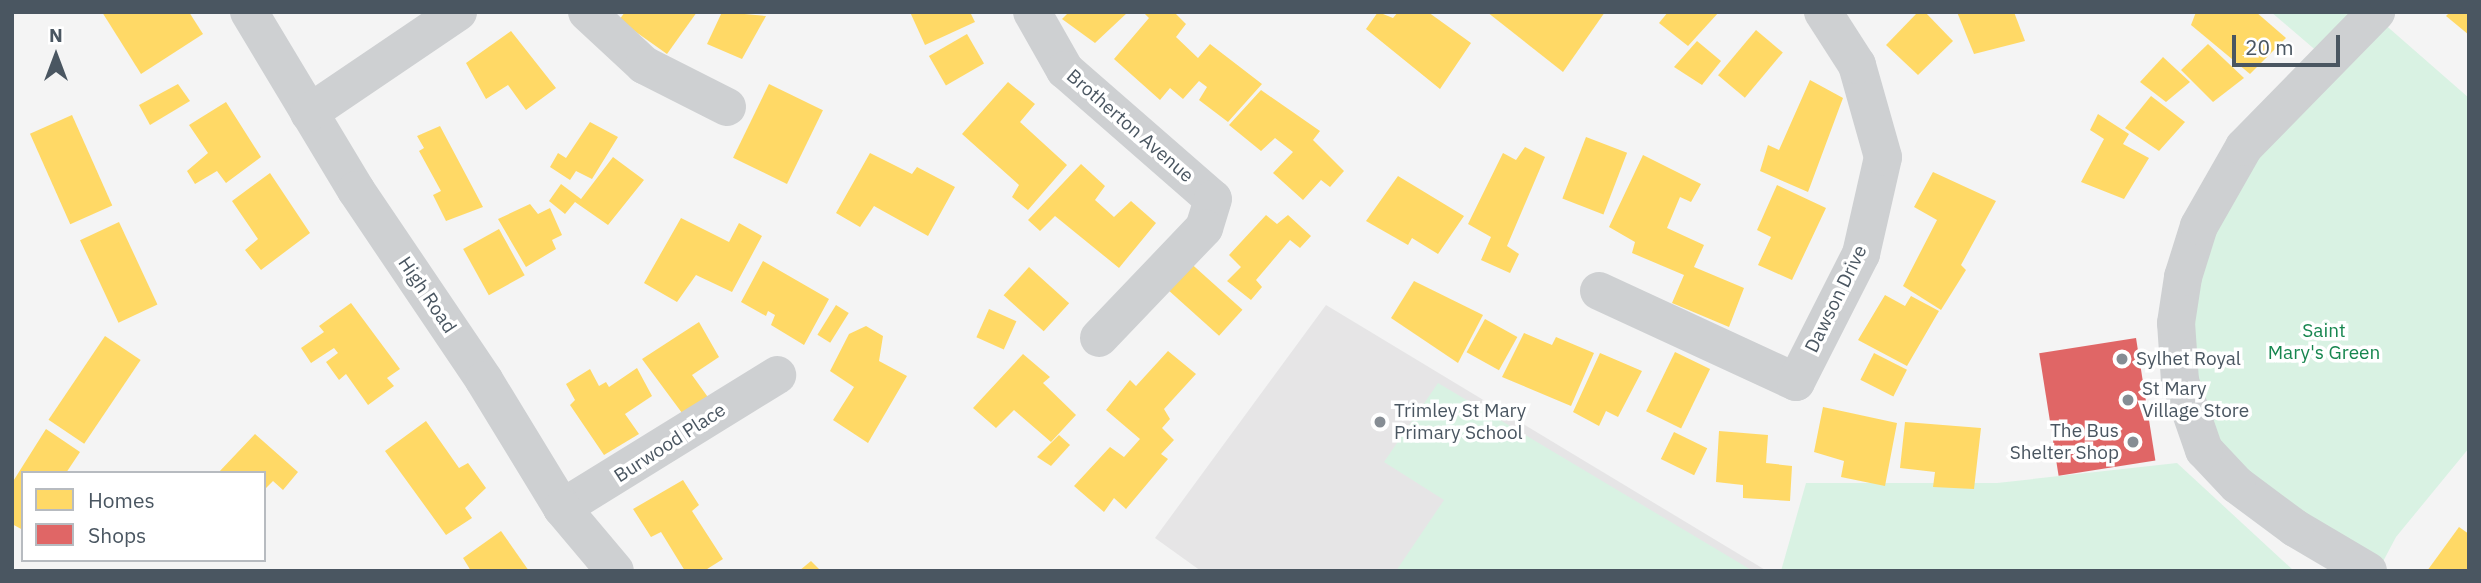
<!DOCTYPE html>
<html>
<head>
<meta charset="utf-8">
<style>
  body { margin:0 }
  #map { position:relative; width:2481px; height:583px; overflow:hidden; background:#f4f4f4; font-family:"IBM Plex Sans",sans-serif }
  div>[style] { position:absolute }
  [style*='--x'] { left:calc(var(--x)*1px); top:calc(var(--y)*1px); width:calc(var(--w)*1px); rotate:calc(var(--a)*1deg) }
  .education>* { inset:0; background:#e6e5e6 }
  .green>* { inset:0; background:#d9f2e3 }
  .homes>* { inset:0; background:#ffd966; transform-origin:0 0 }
  .shops>* { inset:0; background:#e06666; transform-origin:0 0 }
  .minor>* { height:38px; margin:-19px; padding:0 19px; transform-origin:19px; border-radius:19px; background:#ced0d2 }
  .tertiary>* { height:38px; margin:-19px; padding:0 19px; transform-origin:19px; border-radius:19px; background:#ced0d2 }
  .dots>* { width:19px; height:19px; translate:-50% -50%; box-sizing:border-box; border:4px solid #fff; border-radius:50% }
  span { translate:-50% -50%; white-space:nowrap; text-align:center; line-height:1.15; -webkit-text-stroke:7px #fff; paint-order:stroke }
  .street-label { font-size:19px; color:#4a5661 }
  .park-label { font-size:19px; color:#17864f }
  .poi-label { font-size:19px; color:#4a5661 }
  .left { translate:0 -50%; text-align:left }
  .right { translate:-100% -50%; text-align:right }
  .frame { position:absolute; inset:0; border:14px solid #4a5661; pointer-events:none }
  .legend { position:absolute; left:21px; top:471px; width:245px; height:91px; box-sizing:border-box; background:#fff; border:2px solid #b7bbc0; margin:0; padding:9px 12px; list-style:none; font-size:21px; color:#4a5661 }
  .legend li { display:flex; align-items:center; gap:14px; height:35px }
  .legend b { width:35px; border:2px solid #b7bbc0 }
  .north { position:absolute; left:21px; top:21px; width:70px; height:70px; -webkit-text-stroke:5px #fff; paint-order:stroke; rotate:0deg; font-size:19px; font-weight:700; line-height:28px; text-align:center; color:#4a5661 }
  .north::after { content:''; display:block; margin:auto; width:24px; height:32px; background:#4a5661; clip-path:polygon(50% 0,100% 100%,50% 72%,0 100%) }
  .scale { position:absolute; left:2232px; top:35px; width:108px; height:32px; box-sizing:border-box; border:4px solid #4a5661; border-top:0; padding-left:9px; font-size:21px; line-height:24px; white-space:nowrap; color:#4a5661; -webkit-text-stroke:5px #fff; paint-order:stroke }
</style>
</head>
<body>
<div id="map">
  <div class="education">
    <div style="clip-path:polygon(1326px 305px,1767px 571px,1201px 571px,1155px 538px)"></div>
  </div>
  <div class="green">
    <div style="clip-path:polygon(2271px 12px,2374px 15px,2469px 98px,2469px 448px,2396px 537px,2378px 571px,2237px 485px,2176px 323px,2199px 226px,2326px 59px)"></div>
    <div style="clip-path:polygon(1438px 383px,1753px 571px,1396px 571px,1444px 500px,1384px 462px)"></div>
    <div style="clip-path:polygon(2177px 463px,2294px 571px,1781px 571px,1806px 483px,1997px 483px)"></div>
  </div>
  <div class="homes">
    <div style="clip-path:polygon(102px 12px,189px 12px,203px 34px,141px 74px)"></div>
    <div style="clip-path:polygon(625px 12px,697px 12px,667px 54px,619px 20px)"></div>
    <div style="clip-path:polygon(722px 12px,766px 16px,742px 59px,707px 44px)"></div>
    <div style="clip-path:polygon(910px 12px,970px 12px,975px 22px,925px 45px)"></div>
    <div style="clip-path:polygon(1069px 12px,1128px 12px,1095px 43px,1062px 19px)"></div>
    <div style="clip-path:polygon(1143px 12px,1174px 12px,1186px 24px,1176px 37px,1198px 58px,1210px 44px,1262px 84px,1228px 122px,1199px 100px,1207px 87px,1199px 81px,1183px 99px,1170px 88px,1160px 100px,1114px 59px,1149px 18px)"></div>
    <div style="clip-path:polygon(1378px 12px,1393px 18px,1398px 12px,1428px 12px,1471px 43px,1440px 89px,1366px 29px)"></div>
    <div style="clip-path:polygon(1487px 12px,1605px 12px,1563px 72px)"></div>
    <div style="clip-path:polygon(1668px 12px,1719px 12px,1688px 46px,1659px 23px)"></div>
    <div style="clip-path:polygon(1918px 12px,1925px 12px,1953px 41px,1918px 75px,1886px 45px)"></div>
    <div style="clip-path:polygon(1957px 12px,2014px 12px,2025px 41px,1974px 54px)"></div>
    <div style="clip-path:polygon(2196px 12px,2256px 12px,2286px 38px,2250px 74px,2191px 25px)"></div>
    <div style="clip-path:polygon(2450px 12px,2469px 12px,2469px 35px,2446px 16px)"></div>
    <div style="left:1756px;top:30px;width:35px;height:59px;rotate:40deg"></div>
    <div style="clip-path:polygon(511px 31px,556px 88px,526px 110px,508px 85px,486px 99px,466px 63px)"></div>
    <div style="left:967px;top:34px;width:34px;height:44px;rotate:60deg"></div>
    <div style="clip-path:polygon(1697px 41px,1721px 61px,1702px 85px,1674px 67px)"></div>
    <div style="clip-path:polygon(2208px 44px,2244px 78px,2213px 102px,2181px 70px)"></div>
    <div style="clip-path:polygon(2163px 57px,2190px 82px,2166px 102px,2140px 82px)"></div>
    <div style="clip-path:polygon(1810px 80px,1843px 98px,1808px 192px,1760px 171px,1768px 145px,1779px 150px)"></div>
    <div style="clip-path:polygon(1008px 82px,1035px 104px,1020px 122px,1067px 165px,1028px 210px,1012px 197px,1019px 185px,962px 134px)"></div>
    <div style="clip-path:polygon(178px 84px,190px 101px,150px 125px,139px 105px)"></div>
    <div style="left:769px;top:84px;width:60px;height:82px;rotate:26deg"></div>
    <div style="clip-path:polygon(1261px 90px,1320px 131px,1313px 140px,1344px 171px,1330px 187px,1321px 180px,1303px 200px,1273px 173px,1293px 152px,1275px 138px,1261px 151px,1229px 125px)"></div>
    <div style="clip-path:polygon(2151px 96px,2185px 122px,2159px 151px,2125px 128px)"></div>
    <div style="clip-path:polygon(226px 102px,261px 157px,226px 183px,217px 171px,195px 184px,187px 171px,208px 153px,189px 125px)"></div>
    <div style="clip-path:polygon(2098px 114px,2129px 134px,2123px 144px,2149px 158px,2124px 199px,2081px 182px,2104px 139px,2090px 130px)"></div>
    <div style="left:72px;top:115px;width:99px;height:46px;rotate:66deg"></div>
    <div style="clip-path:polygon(590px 122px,618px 137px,592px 179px,576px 171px,570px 180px,550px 167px,558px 153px,566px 158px)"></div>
    <div style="clip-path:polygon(440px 126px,483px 207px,446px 221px,433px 195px,441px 191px,419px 151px,424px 148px,417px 136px)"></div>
    <div style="left:1586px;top:137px;width:44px;height:66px;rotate:21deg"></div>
    <div style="clip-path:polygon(1525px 147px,1545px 157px,1507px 246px,1519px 254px,1510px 273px,1481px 260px,1491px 237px,1468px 224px,1503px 153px,1516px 160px)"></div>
    <div style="clip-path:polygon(870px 153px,912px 174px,917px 167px,955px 187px,928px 236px,874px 206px,860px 227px,836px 213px)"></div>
    <div style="clip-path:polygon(1643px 155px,1701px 184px,1691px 202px,1680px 197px,1667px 228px,1704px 245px,1694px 267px,1744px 288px,1729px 327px,1672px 303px,1684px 275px,1632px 253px,1635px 242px,1609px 227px)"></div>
    <div style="clip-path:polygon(613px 157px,644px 180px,608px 225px,575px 202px,565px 214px,549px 201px,561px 184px,581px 199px)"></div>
    <div style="clip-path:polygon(1081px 164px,1105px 186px,1095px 200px,1114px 217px,1131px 201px,1156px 223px,1119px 268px,1055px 216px,1040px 231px,1028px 220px)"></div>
    <div style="clip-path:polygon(1933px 172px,1996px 201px,1961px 265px,1966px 270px,1941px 310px,1903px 286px,1937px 220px,1914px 207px)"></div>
    <div style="clip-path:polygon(270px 173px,310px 233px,261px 270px,245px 250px,258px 239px,232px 201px)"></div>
    <div style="clip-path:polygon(1398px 176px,1464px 216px,1438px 254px,1412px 238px,1408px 245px,1366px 221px)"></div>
    <div style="clip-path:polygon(1777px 185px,1826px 208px,1792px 280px,1758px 265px,1771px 237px,1757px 230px)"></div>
    <div style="clip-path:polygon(530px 204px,538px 214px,550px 208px,562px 235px,552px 240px,556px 249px,526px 267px,498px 219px)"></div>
    <div style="clip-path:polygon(1266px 215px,1277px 224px,1288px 215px,1311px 236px,1300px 248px,1290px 240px,1256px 280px,1262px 287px,1251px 300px,1227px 281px,1241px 267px,1229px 255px)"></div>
    <div style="clip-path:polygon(681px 218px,729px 242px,739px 223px,762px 236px,732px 292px,696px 275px,677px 302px,644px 283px)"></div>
    <div style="left:119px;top:222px;width:91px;height:43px;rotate:65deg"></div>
    <div style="left:499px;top:229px;width:53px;height:41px;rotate:61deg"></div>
    <div style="left:1186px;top:259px;width:76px;height:35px;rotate:42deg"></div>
    <div style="clip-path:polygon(763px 261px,829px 299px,804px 345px,771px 325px,775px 315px,768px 311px,766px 316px,741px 302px)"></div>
    <div style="left:1029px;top:267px;width:54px;height:38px;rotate:42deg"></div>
    <div style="clip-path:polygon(1414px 281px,1483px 315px,1458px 363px,1391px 318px)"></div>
    <div style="clip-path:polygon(1885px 295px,1905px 306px,1911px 296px,1939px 311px,1907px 366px,1858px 340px)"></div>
    <div style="clip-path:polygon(351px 303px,400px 369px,387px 378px,394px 386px,368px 405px,346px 374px,339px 380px,326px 362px,338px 353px,334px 348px,311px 363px,301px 348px,324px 332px,319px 326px)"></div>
    <div style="left:836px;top:305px;width:15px;height:35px;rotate:32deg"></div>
    <div style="left:989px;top:309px;width:30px;height:31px;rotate:24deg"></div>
    <div style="left:1485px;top:319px;width:37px;height:38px;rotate:29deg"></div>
    <div style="clip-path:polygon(699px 322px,719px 357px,692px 375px,710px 400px,685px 417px,642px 359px)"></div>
    <div style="clip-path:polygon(866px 326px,883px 336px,879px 361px,907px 376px,868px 443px,833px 420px,854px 387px,830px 371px,849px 334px)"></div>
    <div style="clip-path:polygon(1524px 333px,1552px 345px,1556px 337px,1594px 353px,1571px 406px,1502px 377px)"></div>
    <div style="left:105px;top:336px;width:43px;height:101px;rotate:34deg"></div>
    <div style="clip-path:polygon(1168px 351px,1196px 374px,1164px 409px,1170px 419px,1162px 428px,1174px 440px,1161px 454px,1168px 459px,1126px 509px,1114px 498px,1104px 512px,1074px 486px,1110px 447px,1124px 457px,1140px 439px,1106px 410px,1130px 380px,1136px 386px)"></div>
    <div style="left:1675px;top:352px;width:39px;height:66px;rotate:26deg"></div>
    <div style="clip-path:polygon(1600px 353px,1642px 371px,1618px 417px,1606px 411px,1599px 426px,1573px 412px)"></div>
    <div style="left:1874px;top:353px;width:37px;height:30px;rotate:27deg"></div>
    <div style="clip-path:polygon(1023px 354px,1050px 377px,1043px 383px,1076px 415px,1051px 442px,1014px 410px,996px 428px,973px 408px)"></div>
    <div style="clip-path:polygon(637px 368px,652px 396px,625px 414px,639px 434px,604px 455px,570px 405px,575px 400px,566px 384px,590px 369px,599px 386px,606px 382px,609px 387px)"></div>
    <div style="clip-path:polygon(1823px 407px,1897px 423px,1885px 486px,1841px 477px,1844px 461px,1814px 452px)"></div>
    <div style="clip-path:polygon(426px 421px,459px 468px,468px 463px,486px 488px,465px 508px,472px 518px,446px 535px,385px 451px)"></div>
    <div style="clip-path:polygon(1905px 422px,1981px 428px,1974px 489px,1933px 487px,1935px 472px,1900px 468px)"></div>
    <div style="clip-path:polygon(46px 429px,80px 452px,66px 473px,23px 473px,23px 530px,12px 524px,12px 483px)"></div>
    <div style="clip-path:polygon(1719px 431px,1768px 435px,1766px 463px,1792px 466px,1790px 501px,1743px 498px,1743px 485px,1716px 482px)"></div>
    <div style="left:1674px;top:432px;width:37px;height:30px;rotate:26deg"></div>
    <div style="clip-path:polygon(255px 434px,298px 472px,283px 490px,273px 481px,264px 490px,264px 473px,218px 473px)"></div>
    <div style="clip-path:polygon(1059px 435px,1070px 445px,1051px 466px,1037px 457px)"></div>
    <div style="clip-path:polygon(683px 480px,699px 505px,692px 511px,723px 559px,704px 571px,685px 571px,661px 532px,651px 537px,633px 509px)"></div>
    <div style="clip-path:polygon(2459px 527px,2469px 534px,2469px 571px,2427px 571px)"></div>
    <div style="clip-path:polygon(501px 531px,529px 571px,471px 571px,463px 558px)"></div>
    <div style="clip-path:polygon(811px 561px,821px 571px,799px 571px)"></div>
  </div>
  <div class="shops">
    <div style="left:2136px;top:338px;width:124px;height:98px;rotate:81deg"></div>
  </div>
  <div class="minor">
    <div style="--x:587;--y:12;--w:78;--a:42.9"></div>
    <div style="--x:644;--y:65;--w:93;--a:26.8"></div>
    <div style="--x:1032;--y:12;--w:67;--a:60.4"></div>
    <div style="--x:1065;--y:70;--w:196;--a:41.1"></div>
    <div style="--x:1213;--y:199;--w:30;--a:107"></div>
    <div style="--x:1204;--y:228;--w:152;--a:133.7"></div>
    <div style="--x:1599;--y:291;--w:217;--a:24.8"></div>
    <div style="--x:1796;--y:382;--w:144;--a:-63.1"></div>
    <div style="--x:1861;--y:254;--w:99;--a:-77.2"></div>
    <div style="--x:1883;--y:157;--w:96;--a:-105.8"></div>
    <div style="--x:1857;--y:65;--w:63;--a:-122.7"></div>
    <div style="--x:562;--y:508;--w:253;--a:-31.7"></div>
  </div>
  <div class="tertiary">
    <div style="--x:249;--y:12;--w:208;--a:59"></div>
    <div style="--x:356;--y:190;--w:229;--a:56"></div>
    <div style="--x:484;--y:380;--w:150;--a:58.6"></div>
    <div style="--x:562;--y:508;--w:82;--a:49.9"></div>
    <div style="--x:309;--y:113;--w:180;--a:-34.1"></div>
    <div style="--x:2368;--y:571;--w:85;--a:-149.5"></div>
    <div style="--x:2295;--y:528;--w:72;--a:-143.4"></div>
    <div style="--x:2237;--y:485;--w:48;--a:-133.3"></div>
    <div style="--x:2204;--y:450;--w:73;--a:-109.2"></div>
    <div style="--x:2180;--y:381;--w:58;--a:-93.9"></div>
    <div style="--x:2176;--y:323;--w:47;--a:-81.3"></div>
    <div style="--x:2183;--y:277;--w:53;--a:-72.6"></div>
    <div style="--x:2199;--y:226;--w:91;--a:-60.3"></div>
    <div style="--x:2244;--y:147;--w:189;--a:-45.6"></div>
  </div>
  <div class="dots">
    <div style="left:2122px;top:359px;background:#868d94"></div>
    <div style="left:2128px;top:400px;background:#868d94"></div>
    <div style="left:1380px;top:422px;background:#868d94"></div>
    <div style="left:2133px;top:442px;background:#868d94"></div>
  </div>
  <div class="street-label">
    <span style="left:1130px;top:126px;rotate:41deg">Brotherton Avenue</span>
    <span style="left:427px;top:295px;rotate:56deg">High Road</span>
    <span style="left:1836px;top:299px;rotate:-64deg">Dawson Drive</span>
    <span style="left:670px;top:443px;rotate:-33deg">Burwood Place</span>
  </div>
  <div class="park-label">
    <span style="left:2324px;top:342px">Saint<br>Mary's Green</span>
  </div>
  <div class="poi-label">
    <span class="left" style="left:2136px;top:359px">Sylhet Royal</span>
    <span class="left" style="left:2142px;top:400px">St Mary<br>Village Store</span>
    <span class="left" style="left:1394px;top:422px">Trimley St Mary<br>Primary School</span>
    <span class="right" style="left:2119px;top:442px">The Bus<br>Shelter Shop</span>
  </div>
  <div class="frame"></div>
  <ul class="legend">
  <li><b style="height:19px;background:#ffd966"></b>Homes</li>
  <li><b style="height:19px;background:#e06666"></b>Shops</li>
  </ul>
  <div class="north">N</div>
  <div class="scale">20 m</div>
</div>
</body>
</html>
